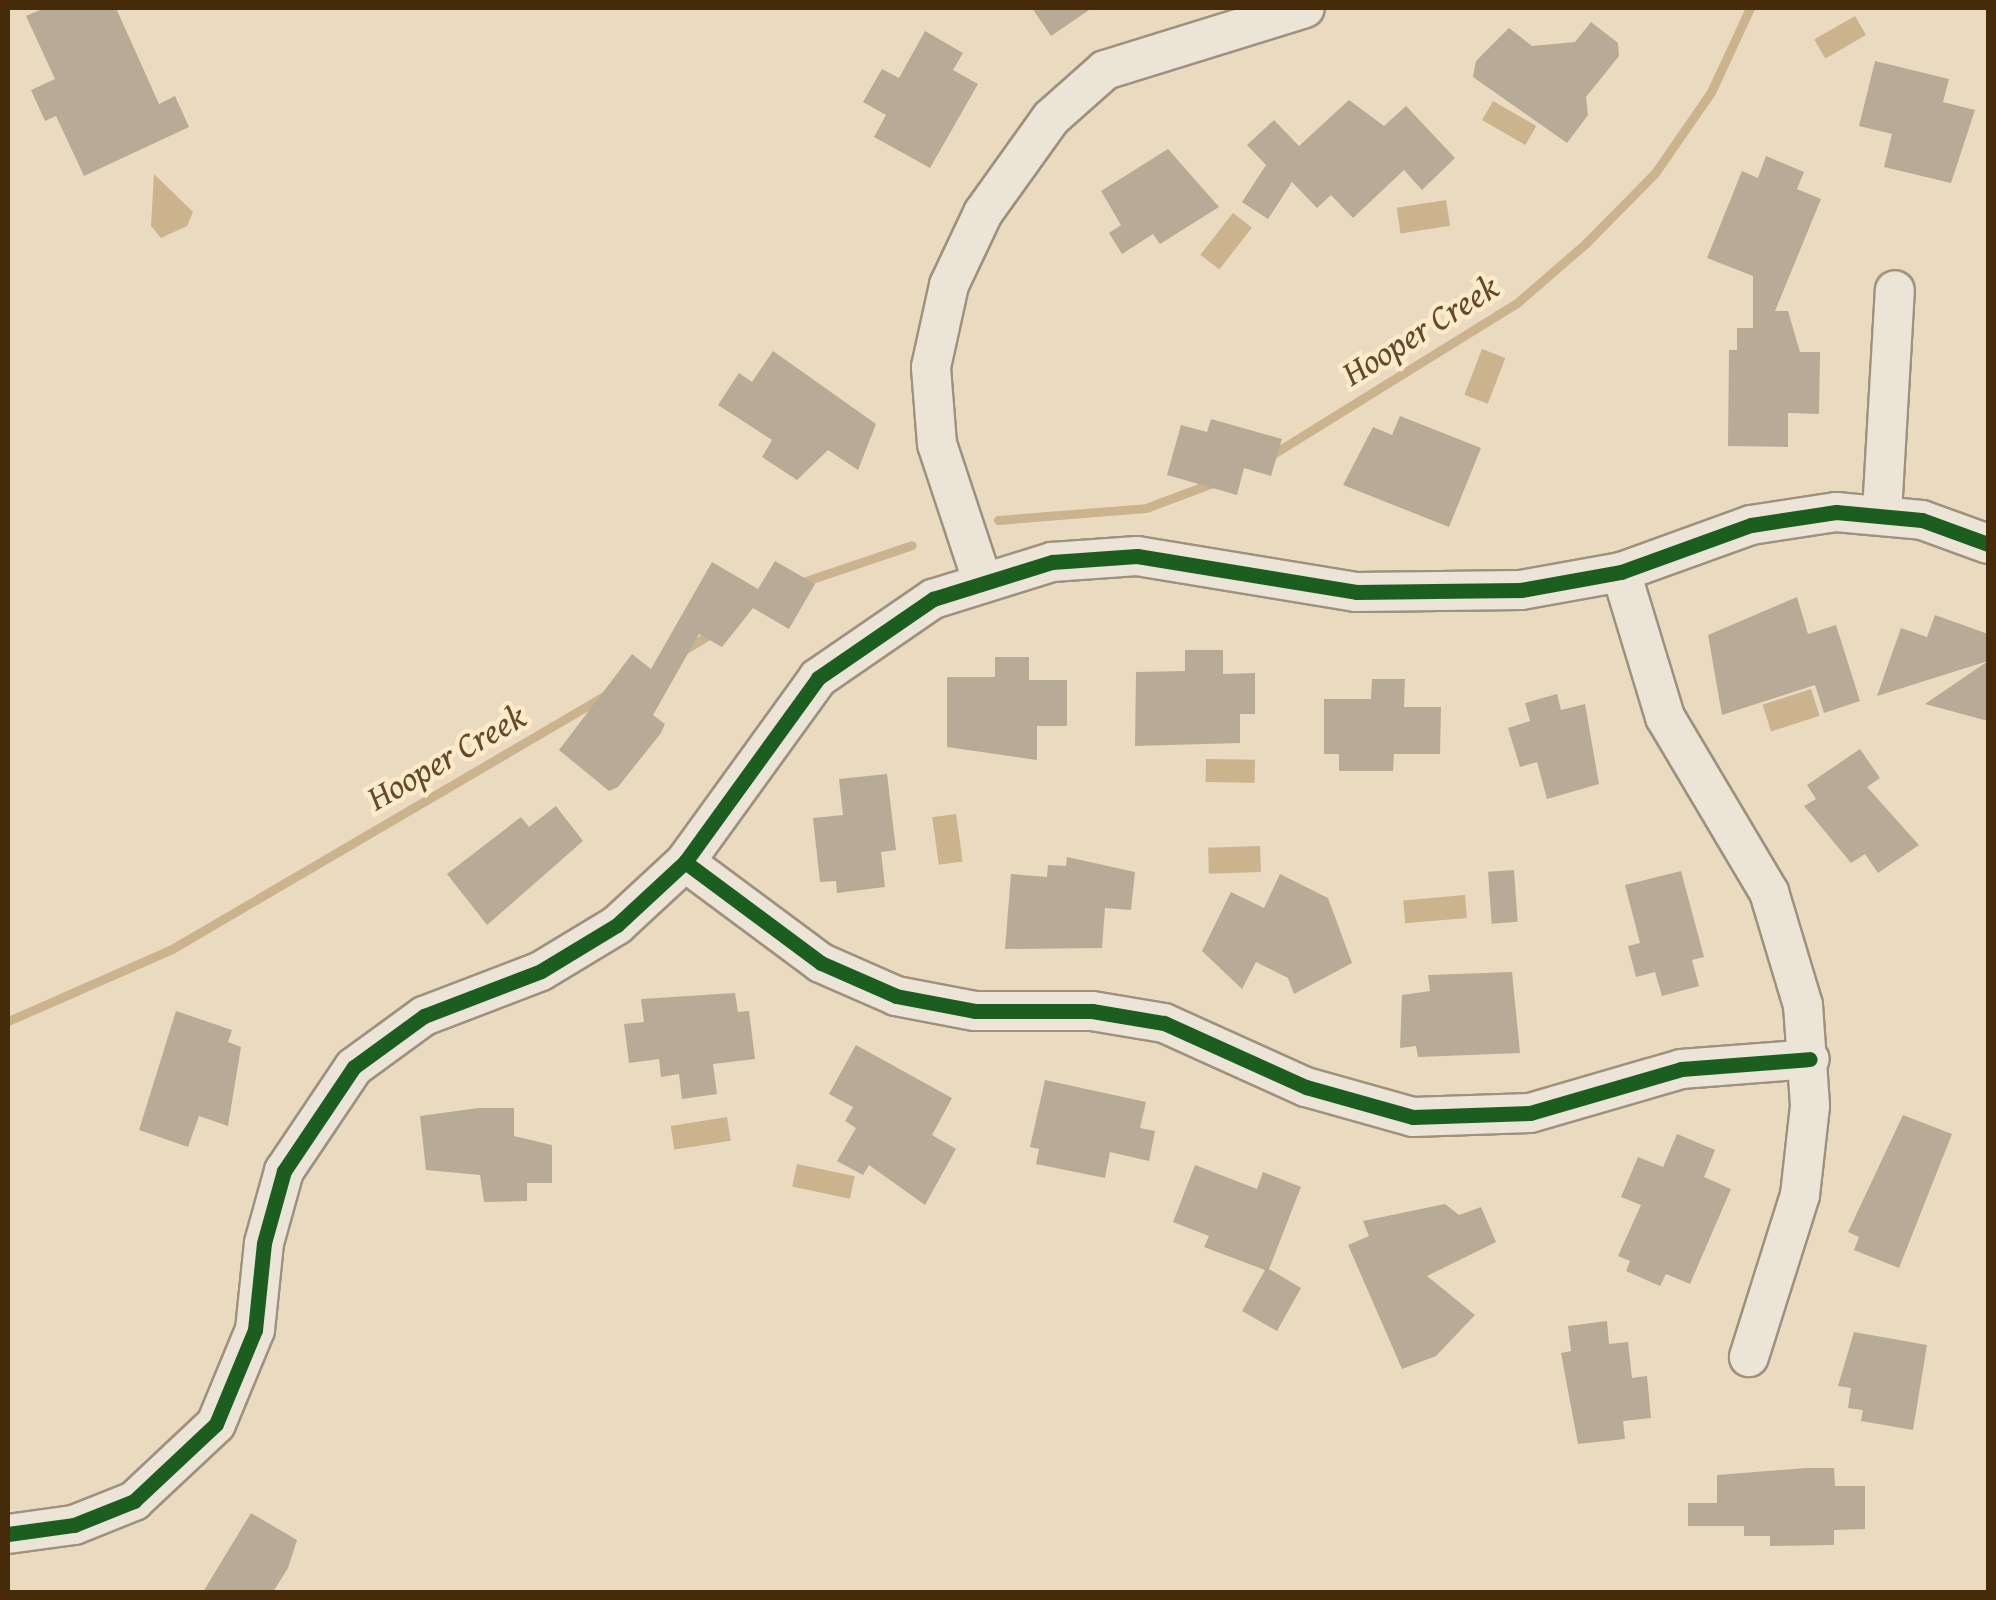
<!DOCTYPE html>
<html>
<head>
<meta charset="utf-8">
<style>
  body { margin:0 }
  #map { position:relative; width:1996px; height:1600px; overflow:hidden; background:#eadac0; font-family:"Gentium Book Plus",serif }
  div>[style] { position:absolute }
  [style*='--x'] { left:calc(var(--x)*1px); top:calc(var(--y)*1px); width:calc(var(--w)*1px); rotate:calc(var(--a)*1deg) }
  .water>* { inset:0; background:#cab38d; transform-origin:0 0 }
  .stream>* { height:9px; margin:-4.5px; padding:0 4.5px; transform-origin:4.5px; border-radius:4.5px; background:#cab38d }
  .building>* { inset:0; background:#b7ab97; transform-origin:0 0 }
  .roads { filter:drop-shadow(2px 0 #9e917e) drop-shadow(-2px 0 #9e917e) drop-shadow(0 2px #9e917e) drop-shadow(0 -2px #9e917e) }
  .minor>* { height:38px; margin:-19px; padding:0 19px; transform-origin:19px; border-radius:19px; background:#ece4d7 }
  .cycleway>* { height:15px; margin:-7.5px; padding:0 7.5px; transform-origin:7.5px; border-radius:7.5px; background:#1b5e20 }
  span { translate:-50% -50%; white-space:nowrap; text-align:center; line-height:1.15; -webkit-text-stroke:9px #fceacb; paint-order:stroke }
  .water-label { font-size:35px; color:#644926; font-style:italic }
  .frame { position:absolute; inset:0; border:10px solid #462b0b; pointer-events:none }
</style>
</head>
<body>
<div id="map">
  <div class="water">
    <div style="left:1855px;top:16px;width:22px;height:47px;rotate:60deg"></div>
    <div style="left:1493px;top:101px;width:50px;height:22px;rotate:30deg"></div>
    <div style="clip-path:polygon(154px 174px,193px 212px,187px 226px,161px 238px,151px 226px)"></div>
    <div style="left:1446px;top:200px;width:26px;height:50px;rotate:81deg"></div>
    <div style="left:1233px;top:213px;width:24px;height:53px;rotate:38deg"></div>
    <div style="left:1482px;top:349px;width:25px;height:49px;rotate:21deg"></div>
    <div style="left:1811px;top:689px;width:28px;height:51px;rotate:72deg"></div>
    <div style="left:1206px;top:759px;width:49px;height:23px;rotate:1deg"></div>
    <div style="left:956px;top:814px;width:48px;height:24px;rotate:82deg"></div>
    <div style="left:1260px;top:846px;width:26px;height:52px;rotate:88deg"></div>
    <div style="left:1465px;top:895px;width:23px;height:62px;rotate:85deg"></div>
    <div style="left:727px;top:1117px;width:24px;height:57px;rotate:81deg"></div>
    <div style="left:797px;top:1164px;width:59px;height:23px;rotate:12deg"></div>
  </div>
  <div class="stream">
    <div style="--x:1270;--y:456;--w:292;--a:-31.8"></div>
    <div style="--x:1518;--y:302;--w:90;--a:-40.9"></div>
    <div style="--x:1586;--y:243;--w:98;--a:-45.4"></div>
    <div style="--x:1655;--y:173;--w:98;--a:-55.3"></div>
    <div style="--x:1711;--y:92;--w:93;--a:-65.1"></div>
    <div style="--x:998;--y:520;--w:148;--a:-4.6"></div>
    <div style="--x:1146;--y:508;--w:74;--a:-20.6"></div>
    <div style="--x:797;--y:584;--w:121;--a:-18.7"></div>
    <div style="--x:684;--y:650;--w:35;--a:-31"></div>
    <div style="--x:8;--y:1021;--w:179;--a:-23.7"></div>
    <div style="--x:172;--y:949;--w:503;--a:-30.34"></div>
  </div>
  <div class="building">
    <div style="clip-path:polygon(45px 8px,116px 8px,159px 104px,175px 96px,189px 127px,84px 176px,56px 116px,45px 121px,31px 90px,55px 79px,26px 16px)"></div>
    <div style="clip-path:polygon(1032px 8px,1092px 8px,1051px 36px)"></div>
    <div style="clip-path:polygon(1591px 22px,1618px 43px,1619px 56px,1586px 97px,1588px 115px,1567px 143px,1473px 77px,1476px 61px,1509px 28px,1532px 46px,1575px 42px)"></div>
    <div style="clip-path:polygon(925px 31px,963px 53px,953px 70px,978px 84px,930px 168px,874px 137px,886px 115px,863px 102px,882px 69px,899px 78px)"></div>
    <div style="clip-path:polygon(1875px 61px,1949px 79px,1943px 102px,1975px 110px,1951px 183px,1884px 167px,1892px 134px,1859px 126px)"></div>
    <div style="clip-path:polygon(1349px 100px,1384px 126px,1406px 106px,1455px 158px,1422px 190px,1404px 170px,1353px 218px,1331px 195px,1317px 208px,1292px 182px,1268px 219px,1242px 202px,1266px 165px,1247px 145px,1274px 120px,1299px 146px)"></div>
    <div style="clip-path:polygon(1168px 149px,1219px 207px,1160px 244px,1153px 234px,1122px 254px,1109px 233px,1121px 225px,1101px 191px)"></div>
    <div style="clip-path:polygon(1766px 156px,1804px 172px,1797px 189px,1821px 199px,1775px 311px,1788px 311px,1800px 352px,1820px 352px,1819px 414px,1788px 413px,1788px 447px,1728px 446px,1729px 350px,1737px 350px,1737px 328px,1753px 328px,1753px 276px,1707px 258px,1742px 171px,1758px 178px)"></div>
    <div style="clip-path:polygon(773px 351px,876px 424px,858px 470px,828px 450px,797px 480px,762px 457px,772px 440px,718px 405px,739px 373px,752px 382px)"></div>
    <div style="clip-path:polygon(1400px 416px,1481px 448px,1449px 527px,1343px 485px,1373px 427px,1392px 435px)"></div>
    <div style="clip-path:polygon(1211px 419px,1282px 439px,1271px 476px,1244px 468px,1237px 495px,1167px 475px,1181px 425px,1207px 432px)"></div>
    <div style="clip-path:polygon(775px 561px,815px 584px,789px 629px,753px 608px,722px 647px,699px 634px,653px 715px,665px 724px,661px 733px,618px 787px,609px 791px,559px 750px,632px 654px,651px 669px,712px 562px,758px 589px)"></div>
    <div style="clip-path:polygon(1797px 597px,1808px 634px,1836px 625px,1860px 701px,1824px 713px,1815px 685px,1722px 715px,1708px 635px)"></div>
    <div style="clip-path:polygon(1935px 615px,1988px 634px,1988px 721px,1925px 704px,1988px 661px,1877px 696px,1901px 628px,1927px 637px)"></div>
    <div style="clip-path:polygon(1185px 650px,1223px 650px,1223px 674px,1255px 673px,1255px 714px,1240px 714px,1240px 743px,1135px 746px,1136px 672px,1185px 671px)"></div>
    <div style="clip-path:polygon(995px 657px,1029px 657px,1029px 680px,1067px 680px,1067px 726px,1037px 726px,1037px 760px,947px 747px,947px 677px,995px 677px)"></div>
    <div style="clip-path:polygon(1372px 679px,1405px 679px,1404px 707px,1441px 707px,1440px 754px,1394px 754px,1393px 771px,1339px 771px,1339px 754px,1324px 754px,1324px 699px,1371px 699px)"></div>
    <div style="clip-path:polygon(1557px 694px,1561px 710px,1585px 704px,1599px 784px,1547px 799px,1537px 762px,1520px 767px,1508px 728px,1530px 721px,1525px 703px)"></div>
    <div style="clip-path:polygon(1860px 749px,1880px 778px,1867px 787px,1919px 845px,1878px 873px,1865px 854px,1851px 863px,1804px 806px,1816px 799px,1807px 785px)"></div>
    <div style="clip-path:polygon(887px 774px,896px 850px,881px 852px,885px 887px,837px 893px,836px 881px,820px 882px,813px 818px,843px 815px,839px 779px)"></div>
    <div style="clip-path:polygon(556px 806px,583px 841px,487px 925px,447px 874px,521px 817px,529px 827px)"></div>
    <div style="clip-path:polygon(1067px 857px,1135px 872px,1131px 910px,1105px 908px,1102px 948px,1005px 949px,1011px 874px,1047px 877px,1048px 865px,1066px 866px)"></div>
    <div style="left:1514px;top:870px;width:52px;height:26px;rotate:86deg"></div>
    <div style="clip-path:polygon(1681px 871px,1704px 957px,1692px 960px,1699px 986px,1662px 996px,1655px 972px,1636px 977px,1628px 946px,1640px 943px,1625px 885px)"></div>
    <div style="clip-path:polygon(1280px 874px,1328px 898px,1352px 963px,1294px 994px,1288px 978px,1256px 962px,1242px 989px,1202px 951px,1231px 892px,1264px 908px)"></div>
    <div style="clip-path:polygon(1512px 972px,1520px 1053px,1418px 1057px,1416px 1046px,1400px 1048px,1402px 995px,1430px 991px,1428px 975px)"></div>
    <div style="clip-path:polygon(735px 993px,738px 1012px,749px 1011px,755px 1059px,713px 1064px,717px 1094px,682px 1099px,679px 1074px,661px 1077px,659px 1059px,629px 1063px,624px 1024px,644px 1022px,641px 999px)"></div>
    <div style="clip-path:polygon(176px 1011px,232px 1030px,228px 1042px,241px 1047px,228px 1126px,199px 1116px,188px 1147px,139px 1130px)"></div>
    <div style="clip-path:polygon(856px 1045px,952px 1098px,932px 1135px,956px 1149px,925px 1205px,869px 1165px,863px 1175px,837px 1161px,856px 1128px,845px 1121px,853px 1107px,829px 1094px)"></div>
    <div style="clip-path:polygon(1045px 1080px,1146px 1102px,1140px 1128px,1155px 1131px,1149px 1161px,1110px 1152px,1105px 1178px,1036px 1164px,1039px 1149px,1030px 1147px)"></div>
    <div style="clip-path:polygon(478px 1108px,514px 1108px,514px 1136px,552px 1145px,552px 1183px,527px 1183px,527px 1201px,484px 1202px,480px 1175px,426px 1170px,420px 1116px)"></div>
    <div style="clip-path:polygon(1903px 1115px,1952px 1134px,1899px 1268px,1854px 1250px,1859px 1237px,1848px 1232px)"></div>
    <div style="clip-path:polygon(1677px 1134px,1715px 1150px,1704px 1177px,1731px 1189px,1690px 1284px,1666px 1274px,1660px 1286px,1626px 1271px,1630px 1261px,1618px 1256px,1641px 1205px,1621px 1197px,1638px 1157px,1663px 1167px)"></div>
    <div style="clip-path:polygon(1195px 1165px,1257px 1189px,1263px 1172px,1301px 1187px,1269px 1269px,1301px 1288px,1277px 1331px,1242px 1311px,1265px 1270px,1204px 1247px,1209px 1236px,1173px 1222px)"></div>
    <div style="clip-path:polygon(1445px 1204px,1459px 1215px,1481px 1207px,1496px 1242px,1427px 1276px,1475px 1315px,1436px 1356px,1402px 1369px,1348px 1245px,1369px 1236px,1363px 1221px)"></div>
    <div style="clip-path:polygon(1607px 1321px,1609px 1344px,1628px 1342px,1632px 1378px,1647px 1376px,1651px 1418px,1623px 1421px,1625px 1439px,1578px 1444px,1561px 1353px,1571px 1351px,1568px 1326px)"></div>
    <div style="clip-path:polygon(1854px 1332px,1927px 1345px,1913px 1430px,1861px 1421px,1863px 1410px,1848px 1408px,1851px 1388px,1838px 1386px)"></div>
    <div style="clip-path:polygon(1806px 1468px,1834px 1468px,1835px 1486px,1865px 1486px,1865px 1529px,1834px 1530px,1834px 1545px,1770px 1546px,1770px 1536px,1744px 1536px,1744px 1526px,1688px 1526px,1688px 1503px,1717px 1503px,1717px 1475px)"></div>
    <div style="clip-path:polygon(251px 1513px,297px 1540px,288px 1568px,273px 1592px,203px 1592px)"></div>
  </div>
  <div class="roads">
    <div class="minor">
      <div style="--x:1882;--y:513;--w:223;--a:-86.7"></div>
      <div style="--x:1621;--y:572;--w:152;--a:73.1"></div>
      <div style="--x:1665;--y:717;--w:204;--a:59.3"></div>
      <div style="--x:1769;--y:892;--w:118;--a:73.3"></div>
      <div style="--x:1803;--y:1005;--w:101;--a:86"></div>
      <div style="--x:1810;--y:1106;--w:90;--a:96.4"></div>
      <div style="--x:1800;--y:1195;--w:170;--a:107.5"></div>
      <div style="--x:982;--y:580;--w:143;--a:-108.3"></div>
      <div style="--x:937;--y:444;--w:77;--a:-94.5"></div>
      <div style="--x:931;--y:367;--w:84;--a:-77.6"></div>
      <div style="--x:949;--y:285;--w:80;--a:-64.7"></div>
      <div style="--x:983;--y:213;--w:117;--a:-54.4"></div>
      <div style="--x:1051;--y:118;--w:72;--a:-41.6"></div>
      <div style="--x:1105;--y:70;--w:209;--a:-17.2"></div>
      <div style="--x:685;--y:862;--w:169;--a:36.6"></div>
      <div style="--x:821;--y:963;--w:82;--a:23.7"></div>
      <div style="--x:896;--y:996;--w:80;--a:10.8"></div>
      <div style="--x:975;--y:1011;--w:117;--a:0"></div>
      <div style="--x:1092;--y:1011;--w:73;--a:9.5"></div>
      <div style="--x:1164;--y:1023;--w:156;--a:24.3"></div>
      <div style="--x:1306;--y:1087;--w:111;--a:15.7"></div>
      <div style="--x:1413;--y:1117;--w:117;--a:-2"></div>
      <div style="--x:1530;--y:1113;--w:157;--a:-16.2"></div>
      <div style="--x:1681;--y:1069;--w:129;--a:-4.4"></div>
      <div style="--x:8;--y:1534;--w:67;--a:-7.8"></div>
      <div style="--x:74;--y:1525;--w:65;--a:-21.8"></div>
      <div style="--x:134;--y:1501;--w:112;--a:-43.2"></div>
      <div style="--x:216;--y:1424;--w:102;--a:-67.5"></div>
      <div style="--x:255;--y:1330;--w:87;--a:-84.1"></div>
      <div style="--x:264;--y:1243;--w:75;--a:-74.5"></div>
      <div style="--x:284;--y:1171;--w:125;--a:-56.1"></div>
      <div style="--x:354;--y:1067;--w:87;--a:-36.1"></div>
      <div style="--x:424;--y:1016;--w:125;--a:-21"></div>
      <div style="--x:541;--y:971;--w:89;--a:-31.2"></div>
      <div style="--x:617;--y:925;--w:93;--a:-42.8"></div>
      <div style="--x:685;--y:862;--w:227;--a:-54.1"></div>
      <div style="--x:818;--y:678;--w:140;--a:-34.5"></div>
      <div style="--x:933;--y:599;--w:125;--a:-17.3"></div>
      <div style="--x:1052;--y:562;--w:85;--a:-4"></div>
      <div style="--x:1137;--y:556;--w:222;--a:9.3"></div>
      <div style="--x:1356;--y:592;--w:165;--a:-0.7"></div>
      <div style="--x:1521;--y:590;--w:102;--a:-10.2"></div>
      <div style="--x:1621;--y:572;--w:138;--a:-19.9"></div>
      <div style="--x:1751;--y:525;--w:86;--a:-8.7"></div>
      <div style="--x:1836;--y:512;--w:86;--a:5.3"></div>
      <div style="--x:1922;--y:520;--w:70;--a:20"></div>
    </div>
  </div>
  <div class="cycleway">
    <div style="--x:685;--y:862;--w:169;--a:36.6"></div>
    <div style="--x:821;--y:963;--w:82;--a:23.7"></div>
    <div style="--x:896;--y:996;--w:80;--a:10.8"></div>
    <div style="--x:975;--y:1011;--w:117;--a:0"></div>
    <div style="--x:1092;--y:1011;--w:73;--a:9.5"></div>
    <div style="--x:1164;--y:1023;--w:156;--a:24.3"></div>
    <div style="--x:1306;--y:1087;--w:111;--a:15.7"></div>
    <div style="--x:1413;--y:1117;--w:117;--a:-2"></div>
    <div style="--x:1530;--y:1113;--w:157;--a:-16.2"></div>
    <div style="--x:1681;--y:1069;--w:129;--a:-4.4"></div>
    <div style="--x:8;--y:1534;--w:67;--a:-7.8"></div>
    <div style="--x:74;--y:1525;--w:65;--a:-21.8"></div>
    <div style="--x:134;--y:1501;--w:112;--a:-43.2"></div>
    <div style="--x:216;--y:1424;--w:102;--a:-67.5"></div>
    <div style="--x:255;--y:1330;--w:87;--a:-84.1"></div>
    <div style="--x:264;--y:1243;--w:75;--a:-74.5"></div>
    <div style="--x:284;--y:1171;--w:125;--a:-56.1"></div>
    <div style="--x:354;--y:1067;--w:87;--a:-36.1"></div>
    <div style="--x:424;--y:1016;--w:125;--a:-21"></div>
    <div style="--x:541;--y:971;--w:89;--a:-31.2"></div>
    <div style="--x:617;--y:925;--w:93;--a:-42.8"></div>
    <div style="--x:685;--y:862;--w:227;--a:-54.1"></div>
    <div style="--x:818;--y:678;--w:140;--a:-34.5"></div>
    <div style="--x:933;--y:599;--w:125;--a:-17.3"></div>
    <div style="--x:1052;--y:562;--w:85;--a:-4"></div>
    <div style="--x:1137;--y:556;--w:222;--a:9.3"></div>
    <div style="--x:1356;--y:592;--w:165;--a:-0.7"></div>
    <div style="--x:1521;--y:590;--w:102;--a:-10.2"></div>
    <div style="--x:1621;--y:572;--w:138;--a:-19.9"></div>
    <div style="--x:1751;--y:525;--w:86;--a:-8.7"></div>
    <div style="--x:1836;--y:512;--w:86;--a:5.3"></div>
    <div style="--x:1922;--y:520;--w:70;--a:20"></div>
  </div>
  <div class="water-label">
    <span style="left:1420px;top:330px;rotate:-32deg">Hooper Creek</span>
    <span style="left:446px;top:757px;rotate:-30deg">Hooper Creek</span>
  </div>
  <div class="frame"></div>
</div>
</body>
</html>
